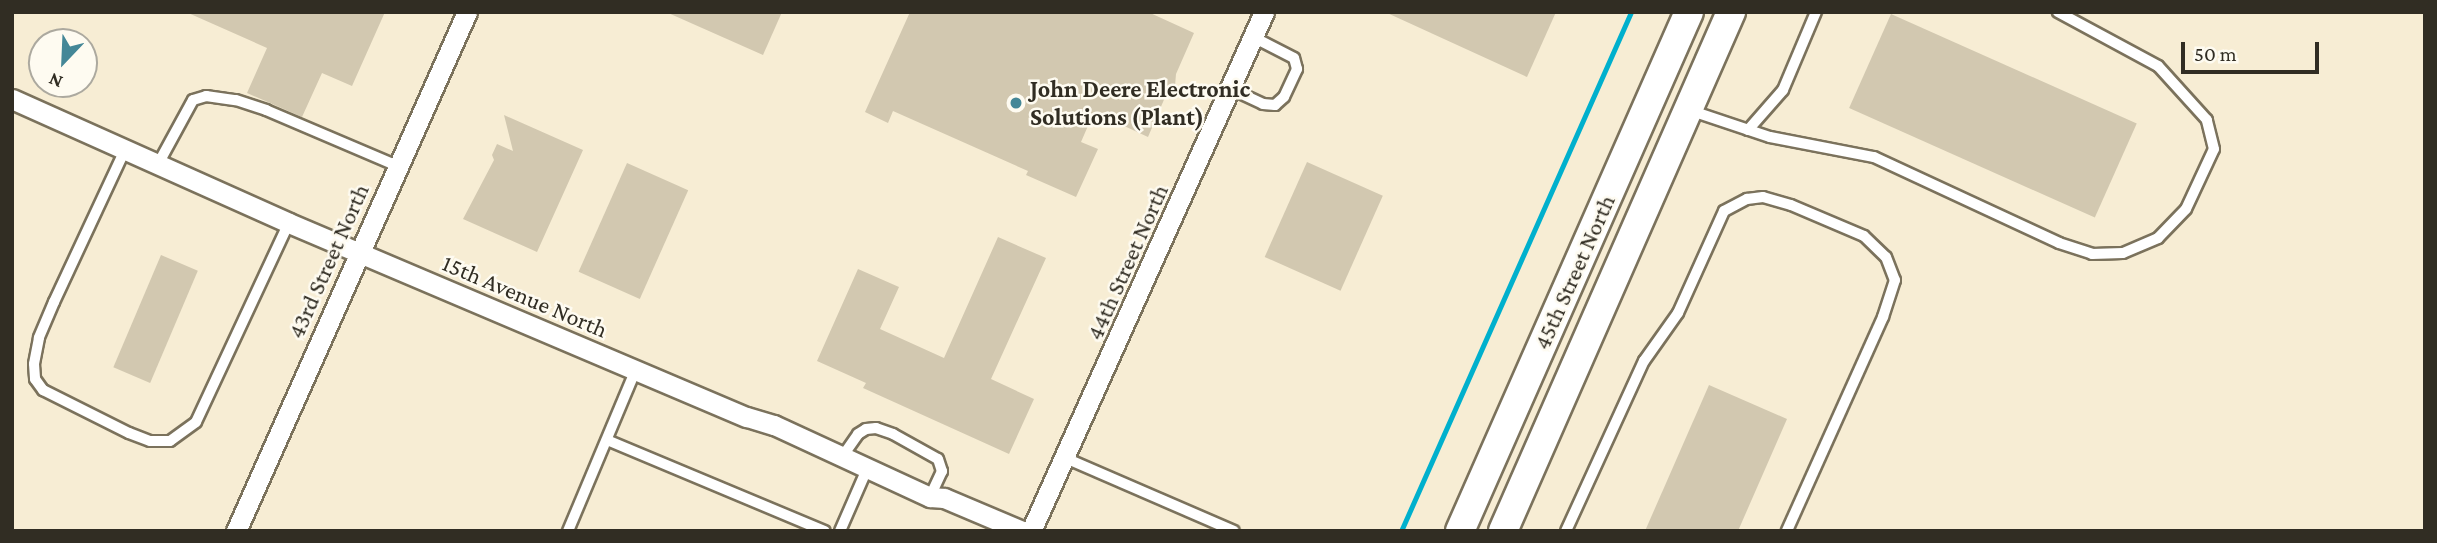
<!DOCTYPE html>
<html>
<head>
<meta charset="utf-8">
<style>
  body { margin:0 }
  #map { position:relative; width:2437px; height:543px; overflow:hidden; background:#f7edd4; font-family:"Crimson Pro",serif }
  div>[style] { position:absolute }
  [style*='--x'] { left:calc(var(--x)*1px); top:calc(var(--y)*1px); width:calc(var(--w)*1px); rotate:calc(var(--a)*1deg) }
  .stream>* { height:5px; margin:-2.5px; padding:0 2.5px; transform-origin:2.5px; border-radius:2.5px; background:#00b0cd }
  .building>* { inset:0; background:#d2c8b0; transform-origin:0 0 }
  .roads { filter:drop-shadow(2px 0 #7b725c) drop-shadow(-2px 0 #7b725c) drop-shadow(0 2px #7b725c) drop-shadow(0 -2px #7b725c) }
  .service>* { height:10px; margin:-5px; padding:0 5px; transform-origin:5px; border-radius:5px; background:#fff }
  .minor>* { height:19px; margin:-9.5px; padding:0 9.5px; transform-origin:9.5px; border-radius:9.5px; background:#fff }
  .secondary>* { height:28px; margin:-14px; padding:0 14px; transform-origin:14px; border-radius:14px; background:#fff }
  .dots>* { width:19px; height:19px; translate:-50% -50%; box-sizing:border-box; border:4px solid #fefbf1; border-radius:50% }
  span { translate:-50% -50%; white-space:nowrap; text-align:center; line-height:1.15; -webkit-text-stroke:5px #fefbf1; paint-order:stroke }
  .poi-label { font-size:24px; color:#312d23; font-weight:700 }
  .left { translate:0 -50%; text-align:left }
  .street-label { font-size:24px; color:#312d23 }
  .frame { position:absolute; inset:0; border:14px solid #312d23; pointer-events:none }
  .north { position:absolute; left:28px; top:28px; width:70px; height:70px; box-sizing:border-box; background:#fefbf1; border:2px solid #aca99f; border-radius:50%; rotate:203deg; font-size:19px; font-weight:700; line-height:28px; text-align:center; color:#312d23 }
  .north::after { content:''; display:block; margin:auto; width:24px; height:32px; background:#448797; clip-path:polygon(50% 0,100% 100%,50% 72%,0 100%) }
  .scale { position:absolute; left:2181px; top:42px; width:138px; height:32px; box-sizing:border-box; border:4px solid #312d23; border-top:0; padding-left:9px; font-size:21px; line-height:24px; white-space:nowrap; color:#312d23; -webkit-text-stroke:5px #fefbf1; paint-order:stroke }
</style>
</head>
<body>
<div id="map">
  <div class="stream">
    <div style="--x:1401;--y:531;--w:568;--a:-66.1"></div>
  </div>
  <div class="building">
    <div style="clip-path:polygon(186px 12px,385px 12px,352px 86px,322px 73px,302px 117px,247px 93px,267px 48px)"></div>
    <div style="clip-path:polygon(666px 12px,782px 12px,763px 55px)"></div>
    <div style="clip-path:polygon(910px 12px,1148px 12px,1194px 33px,1176px 74px,1175px 86px,1166px 95px,1148px 137px,1094px 112px,1081px 142px,1098px 149px,1076px 197px,1026px 175px,1028px 171px,893px 111px,888px 123px,865px 112px)"></div>
    <div style="clip-path:polygon(1385px 12px,1556px 12px,1527px 77px)"></div>
    <div style="left:1891px;top:14px;width:269px;height:103px;rotate:24deg"></div>
    <div style="clip-path:polygon(504px 115px,583px 150px,537px 252px,463px 219px,494px 160px,492px 155px,497px 144px,513px 151px)"></div>
    <div style="left:1307px;top:162px;width:83px;height:104px;rotate:24deg"></div>
    <div style="left:627px;top:163px;width:67px;height:119px;rotate:24deg"></div>
    <div style="clip-path:polygon(998px 237px,1046px 258px,991px 379px,1034px 399px,1009px 454px,863px 388px,866px 383px,817px 361px,858px 269px,899px 287px,880px 329px,944px 358px)"></div>
    <div style="left:161px;top:255px;width:40px;height:122px;rotate:23deg"></div>
    <div style="clip-path:polygon(1709px 385px,1787px 419px,1738px 531px,1645px 531px)"></div>
  </div>
  <div class="roads">
    <div class="service">
      <div style="--x:1231;--y:89;--w:35;--a:25"></div>
      <div style="--x:1263;--y:104;--w:12;--a:5"></div>
      <div style="--x:1275;--y:105;--w:12;--a:-42"></div>
      <div style="--x:1284;--y:97;--w:31;--a:-65"></div>
      <div style="--x:1297;--y:69;--w:11;--a:-105"></div>
      <div style="--x:1294;--y:58;--w:46;--a:-152.9"></div>
      <div style="--x:1692;--y:111;--w:82;--a:18.4"></div>
      <div style="--x:1770;--y:137;--w:106;--a:10.9"></div>
      <div style="--x:1874;--y:157;--w:204;--a:24.9"></div>
      <div style="--x:2059;--y:243;--w:35;--a:18"></div>
      <div style="--x:2092;--y:254;--w:31;--a:-2"></div>
      <div style="--x:2123;--y:253;--w:38;--a:-23"></div>
      <div style="--x:2158;--y:238;--w:40;--a:-46"></div>
      <div style="--x:2186;--y:209;--w:66;--a:-65"></div>
      <div style="--x:2214;--y:149;--w:30;--a:-104"></div>
      <div style="--x:2207;--y:120;--w:73;--a:-132.2"></div>
      <div style="--x:2158;--y:66;--w:114;--a:-151.6"></div>
      <div style="--x:1748;--y:130;--w:53;--a:-48.8"></div>
      <div style="--x:1783;--y:90;--w:85;--a:-67.1"></div>
      <div style="--x:124;--y:152;--w:166;--a:115"></div>
      <div style="--x:54;--y:302;--w:39;--a:113"></div>
      <div style="--x:39;--y:338;--w:26;--a:101"></div>
      <div style="--x:34;--y:364;--w:15;--a:86"></div>
      <div style="--x:35;--y:379;--w:14;--a:54"></div>
      <div style="--x:43;--y:390;--w:96;--a:26.6"></div>
      <div style="--x:129;--y:433;--w:22;--a:21"></div>
      <div style="--x:150;--y:441;--w:20;--a:0"></div>
      <div style="--x:170;--y:441;--w:32;--a:-36"></div>
      <div style="--x:196;--y:422;--w:220;--a:-65"></div>
      <div style="--x:157;--y:166;--w:75;--a:-61.4"></div>
      <div style="--x:193;--y:100;--w:14;--a:-17"></div>
      <div style="--x:206;--y:96;--w:30;--a:8"></div>
      <div style="--x:236;--y:100;--w:32;--a:18"></div>
      <div style="--x:266;--y:110;--w:142;--a:23.1"></div>
      <div style="--x:607;--y:440;--w:236;--a:22.7"></div>
      <div style="--x:842;--y:457;--w:28;--a:-55"></div>
      <div style="--x:858;--y:434;--w:9;--a:-32"></div>
      <div style="--x:866;--y:429;--w:10;--a:-6"></div>
      <div style="--x:876;--y:428;--w:18;--a:19"></div>
      <div style="--x:893;--y:434;--w:51;--a:29.1"></div>
      <div style="--x:938;--y:459;--w:13;--a:72"></div>
      <div style="--x:942;--y:471;--w:29;--a:115"></div>
      <div style="--x:1063;--y:457;--w:186;--a:23.4"></div>
      <div style="--x:568;--y:531;--w:176;--a:-67.2"></div>
      <div style="--x:840;--y:531;--w:70;--a:-66.4"></div>
      <div style="--x:1566;--y:531;--w:187;--a:-65.4"></div>
      <div style="--x:1644;--y:361;--w:59;--a:-54.7"></div>
      <div style="--x:1678;--y:313;--w:112;--a:-65.7"></div>
      <div style="--x:1724;--y:211;--w:26;--a:-28"></div>
      <div style="--x:1747;--y:199;--w:16;--a:-7"></div>
      <div style="--x:1763;--y:197;--w:29;--a:16"></div>
      <div style="--x:1791;--y:205;--w:79;--a:23"></div>
      <div style="--x:1864;--y:236;--w:30;--a:44"></div>
      <div style="--x:1886;--y:257;--w:25;--a:69"></div>
      <div style="--x:1895;--y:280;--w:39;--a:108"></div>
      <div style="--x:1883;--y:317;--w:235;--a:114.2"></div>
    </div>
    <div class="minor">
      <div style="--x:12;--y:99;--w:303;--a:24.1"></div>
      <div style="--x:289;--y:223;--w:497;--a:23"></div>
      <div style="--x:747;--y:417;--w:28;--a:17"></div>
      <div style="--x:774;--y:425;--w:172;--a:24.8"></div>
      <div style="--x:930;--y:497;--w:14;--a:4"></div>
      <div style="--x:944;--y:498;--w:85;--a:22.9"></div>
      <div style="--x:236;--y:531;--w:568;--a:-66.01"></div>
      <div style="--x:1031;--y:531;--w:569;--a:-65.82"></div>
    </div>
    <div class="secondary">
      <div style="--x:1460;--y:531;--w:567;--a:-66.19"></div>
      <div style="--x:1503;--y:531;--w:567;--a:-66.28"></div>
    </div>
  </div>
  <div class="dots">
    <div style="left:1016px;top:103px;background:#448797"></div>
  </div>
  <div class="poi-label">
    <span class="left" style="left:1030px;top:103px">John Deere Electronic<br>Solutions (Plant)</span>
  </div>
  <div class="street-label">
    <span style="left:328px;top:261px;rotate:-66deg">43rd Street North</span>
    <span style="left:1127px;top:262px;rotate:-66deg">44th Street North</span>
    <span style="left:1574px;top:272px;rotate:-66deg">45th Street North</span>
    <span style="left:525px;top:296px;rotate:23deg">15th Avenue North</span>
  </div>
  <div class="frame"></div>
  <div class="north">N</div>
  <div class="scale">50 m</div>
</div>
</body>
</html>
